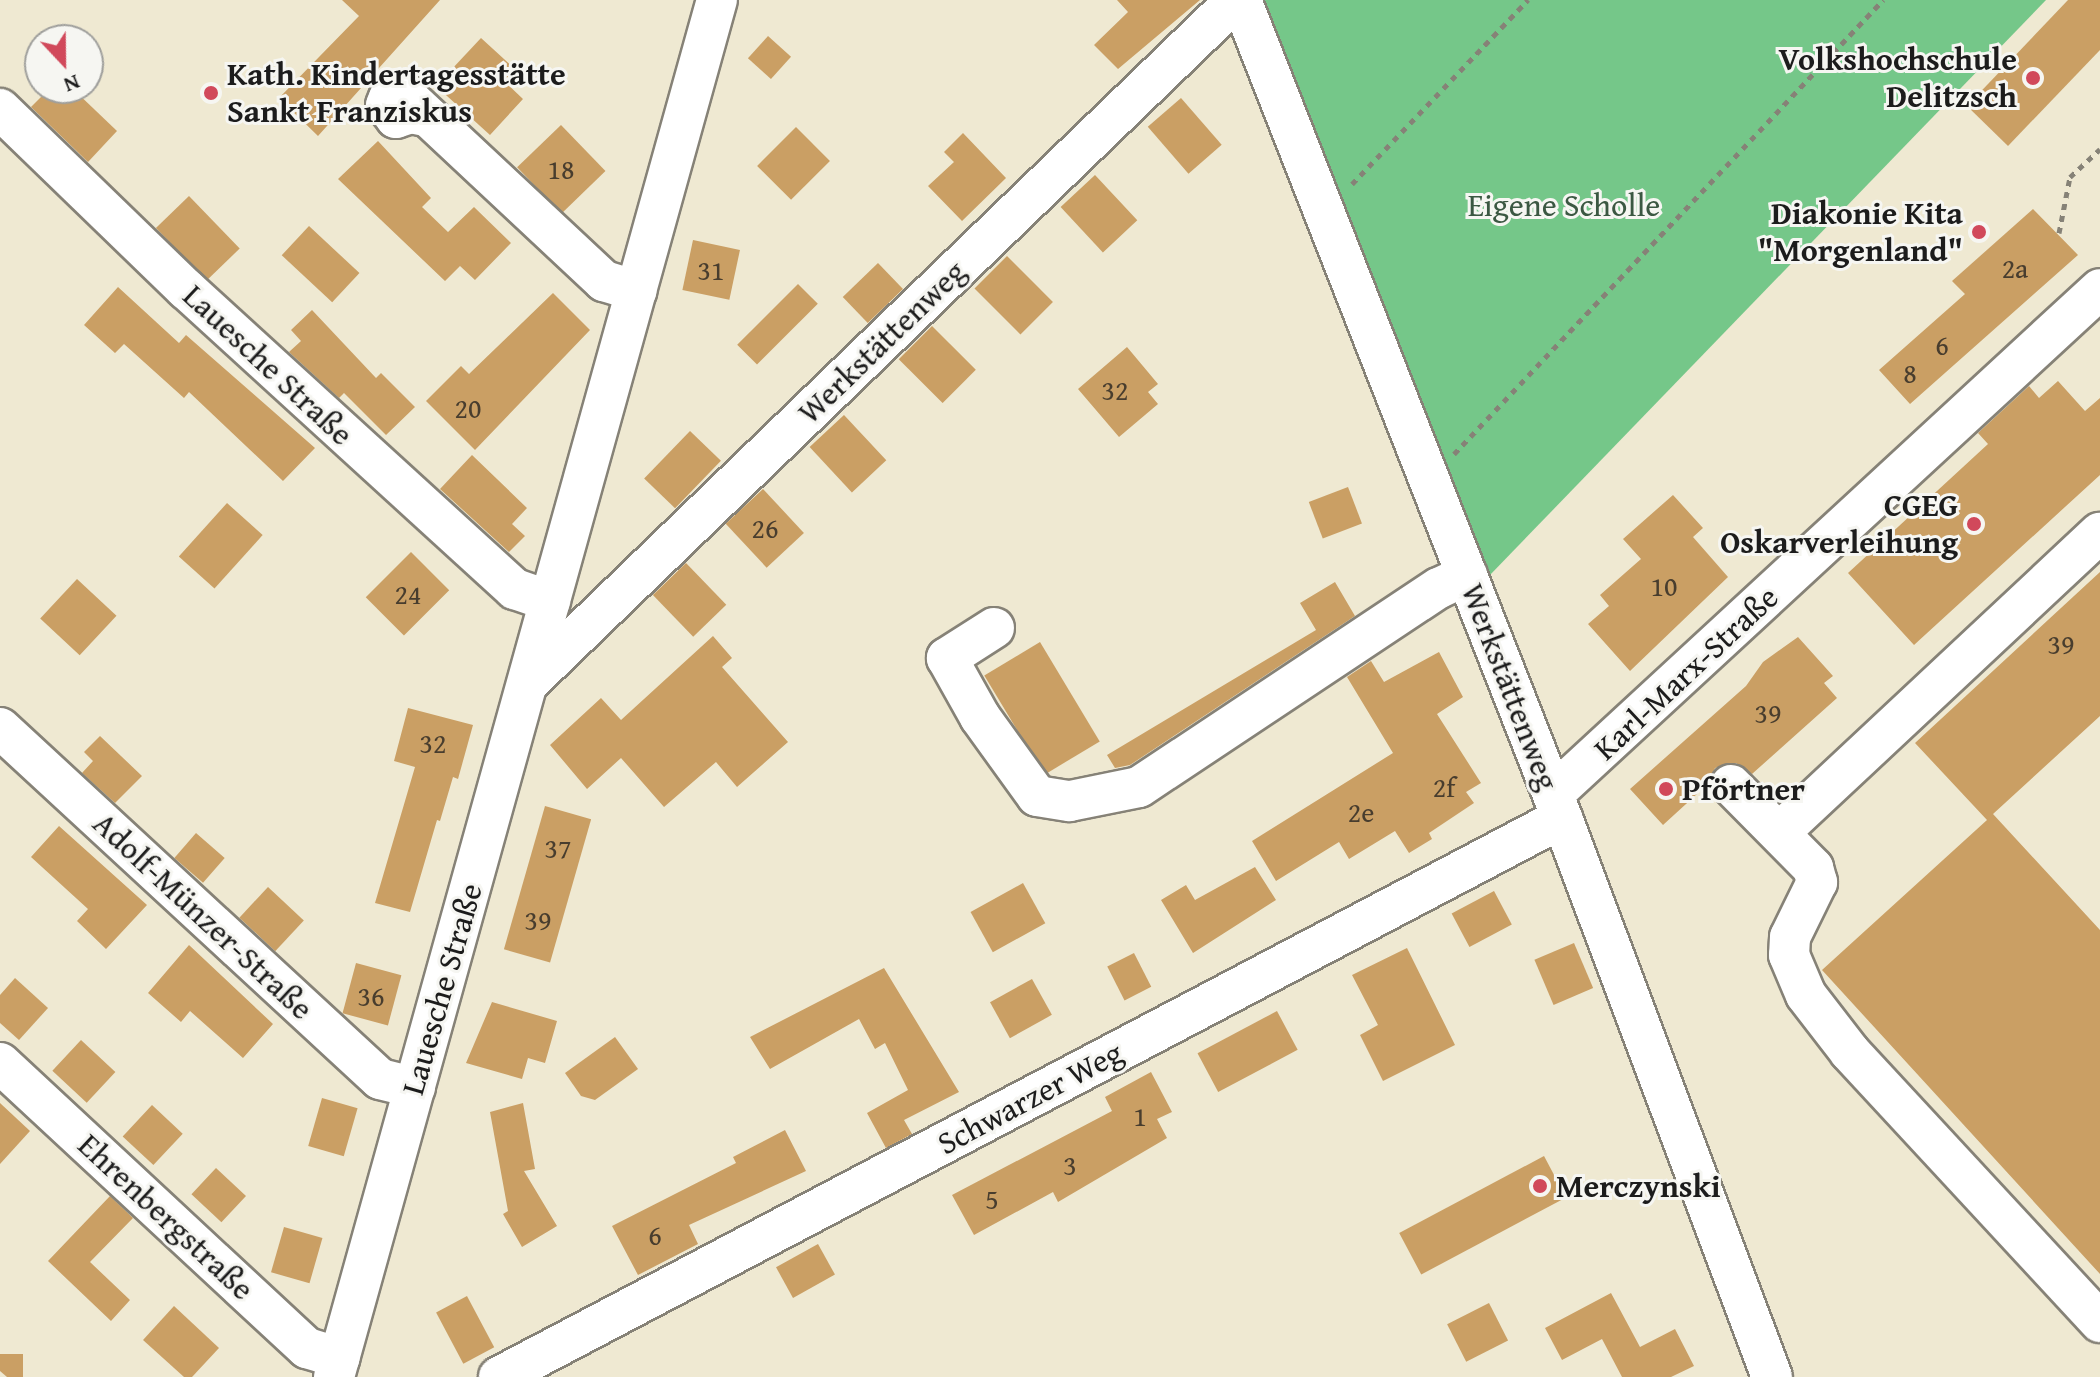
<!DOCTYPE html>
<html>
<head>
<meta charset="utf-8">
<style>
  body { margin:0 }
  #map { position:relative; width:2100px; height:1377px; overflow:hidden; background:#efe9d2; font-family:"Gentium Book Plus",serif }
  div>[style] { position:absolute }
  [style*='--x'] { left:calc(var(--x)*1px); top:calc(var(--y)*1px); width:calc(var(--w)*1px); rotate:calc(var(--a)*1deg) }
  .green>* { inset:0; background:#75c789 }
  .building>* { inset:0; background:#ca9f64; transform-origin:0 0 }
  .path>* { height:5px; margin-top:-2.5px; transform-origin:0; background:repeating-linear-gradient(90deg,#868277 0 6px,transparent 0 12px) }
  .roads { filter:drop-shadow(2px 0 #868277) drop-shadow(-2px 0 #868277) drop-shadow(0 2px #868277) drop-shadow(0 -2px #868277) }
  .minor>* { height:40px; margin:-20px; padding:0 20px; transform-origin:20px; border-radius:20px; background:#fff }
  .dots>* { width:22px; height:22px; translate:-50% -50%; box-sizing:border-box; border:4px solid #f6f6f2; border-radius:50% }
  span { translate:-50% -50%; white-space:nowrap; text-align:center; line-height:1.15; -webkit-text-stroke:6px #f6f6f2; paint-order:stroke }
  .number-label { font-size:28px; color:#483d2e }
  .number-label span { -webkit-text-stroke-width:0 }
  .poi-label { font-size:32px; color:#1c1c1c; font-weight:700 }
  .right { translate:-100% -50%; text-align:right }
  .left { translate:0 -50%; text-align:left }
  .park-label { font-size:32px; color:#3b5842 }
  .street-label { font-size:32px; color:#1c1c1c }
  .north { position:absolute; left:24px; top:24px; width:80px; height:80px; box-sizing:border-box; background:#f6f6f2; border:2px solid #9f9f9c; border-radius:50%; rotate:158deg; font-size:22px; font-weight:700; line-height:32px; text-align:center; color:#1c1c1c }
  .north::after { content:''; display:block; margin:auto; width:28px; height:36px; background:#d1495b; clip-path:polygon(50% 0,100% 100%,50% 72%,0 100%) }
</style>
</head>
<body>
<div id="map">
  <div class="green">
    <div style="clip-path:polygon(1264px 0,2046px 0,1489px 576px)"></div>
  </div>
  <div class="building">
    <div style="clip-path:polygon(342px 0,440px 0,318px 136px,279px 98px,359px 16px)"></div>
    <div style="clip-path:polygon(1117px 0,1200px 0,1118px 69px,1094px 45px,1128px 12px)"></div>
    <div style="clip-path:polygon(2068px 0,2100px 0,2100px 50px,2008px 146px,1967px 106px)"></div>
    <div style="left:768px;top:36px;width:31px;height:30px;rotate:42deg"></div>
    <div style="clip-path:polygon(481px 38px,515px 69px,504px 81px,523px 99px,490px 135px,436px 86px)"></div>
    <div style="clip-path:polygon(50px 88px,72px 88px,117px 131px,88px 162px,31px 107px)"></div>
    <div style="left:1181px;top:98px;width:62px;height:44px;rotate:49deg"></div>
    <div style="left:561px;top:125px;width:64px;height:61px;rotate:46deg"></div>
    <div style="left:796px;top:127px;width:48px;height:55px;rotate:45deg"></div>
    <div style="clip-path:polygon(963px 133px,1006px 178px,962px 221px,928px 186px,954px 162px,944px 152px)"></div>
    <div style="clip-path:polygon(378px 141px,431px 198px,422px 207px,448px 232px,474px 207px,511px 243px,475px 280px,460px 266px,445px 281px,338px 179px)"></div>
    <div style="left:1095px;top:175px;width:62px;height:47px;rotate:47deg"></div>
    <div style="left:189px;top:196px;width:73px;height:46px;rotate:46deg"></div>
    <div style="clip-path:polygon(2033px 209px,2078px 255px,1910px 404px,1879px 370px,1965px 294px,1952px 281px)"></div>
    <div style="left:309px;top:226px;width:69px;height:40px;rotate:43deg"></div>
    <div style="left:693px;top:240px;width:48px;height:51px;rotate:12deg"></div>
    <div style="left:1007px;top:256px;width:65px;height:46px;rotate:45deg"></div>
    <div style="left:878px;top:263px;width:36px;height:49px;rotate:46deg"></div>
    <div style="left:798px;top:284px;width:28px;height:86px;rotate:45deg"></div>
    <div style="clip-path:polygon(118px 287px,179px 343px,186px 335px,315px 448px,283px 481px,189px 392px,184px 398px,124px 344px,115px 353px,84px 325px)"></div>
    <div style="clip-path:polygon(553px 293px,590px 330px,475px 450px,426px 401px,461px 366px,469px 374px)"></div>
    <div style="clip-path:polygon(312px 310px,376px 378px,381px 373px,415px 407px,386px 435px,344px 393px,339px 398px,289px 352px,301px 341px,291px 330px)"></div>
    <div style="left:932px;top:326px;width:62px;height:47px;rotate:45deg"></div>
    <div style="clip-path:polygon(1127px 347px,1158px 384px,1148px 392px,1158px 404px,1119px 437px,1078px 389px)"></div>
    <div style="clip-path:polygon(2058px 381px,2085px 411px,2100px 398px,2100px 475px,1914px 645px,1848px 573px,1988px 444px,1978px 433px,2029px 386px,2039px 398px)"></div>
    <div style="left:844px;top:415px;width:62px;height:47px;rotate:47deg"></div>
    <div style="left:690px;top:431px;width:43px;height:66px;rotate:44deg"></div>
    <div style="clip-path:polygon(472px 455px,527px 508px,512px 524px,525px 536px,509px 552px,440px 489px)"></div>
    <div style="left:1348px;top:487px;width:39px;height:42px;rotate:69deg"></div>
    <div style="left:763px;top:489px;width:60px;height:51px;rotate:47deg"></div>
    <div style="clip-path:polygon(1673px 495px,1703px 528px,1693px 537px,1728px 577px,1630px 671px,1588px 624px,1609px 606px,1600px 595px,1641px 559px,1623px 539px)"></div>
    <div style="left:227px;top:503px;width:48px;height:72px;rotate:42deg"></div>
    <div style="left:411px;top:552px;width:54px;height:64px;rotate:45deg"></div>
    <div style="left:686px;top:563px;width:58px;height:46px;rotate:46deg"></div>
    <div style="clip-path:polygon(2100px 572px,2100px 716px,1993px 814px,2100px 930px,2100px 1274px,1822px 970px,1987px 820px,1915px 743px)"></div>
    <div style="left:77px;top:579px;width:54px;height:54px;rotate:43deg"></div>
    <div style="clip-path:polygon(1335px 582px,1355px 616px,1130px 765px,1115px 768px,1107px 755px,1316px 630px,1300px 603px)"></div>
    <div style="clip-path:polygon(713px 636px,732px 658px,722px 667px,788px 742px,737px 787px,716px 762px,664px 807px,621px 758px,587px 789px,550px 745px,601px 698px,621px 720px)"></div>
    <div style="clip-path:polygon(1798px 637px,1833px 676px,1824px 683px,1837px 698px,1752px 774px,1736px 763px,1715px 768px,1709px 783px,1663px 825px,1630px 789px,1746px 686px,1763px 662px)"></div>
    <div style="left:1040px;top:642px;width:116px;height:65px;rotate:59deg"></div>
    <div style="clip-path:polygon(1439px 652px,1463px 697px,1437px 714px,1481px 783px,1466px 792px,1474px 803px,1429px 833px,1432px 839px,1409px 853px,1395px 831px,1349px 859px,1339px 842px,1276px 881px,1252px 841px,1393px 753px,1347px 677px,1371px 661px,1384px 682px)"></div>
    <div style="clip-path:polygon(408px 708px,473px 725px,458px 779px,453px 777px,440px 821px,437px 820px,410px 912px,375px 903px,415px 767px,394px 761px)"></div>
    <div style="clip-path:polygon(100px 736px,142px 776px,115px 803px,82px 773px,93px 761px,84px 752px)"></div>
    <div style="left:545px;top:806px;width:48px;height:149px;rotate:16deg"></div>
    <div style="clip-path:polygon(59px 826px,147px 905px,106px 949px,77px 921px,88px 909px,31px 857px)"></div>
    <div style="left:196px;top:833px;width:38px;height:33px;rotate:41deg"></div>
    <div style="clip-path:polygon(1255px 867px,1276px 900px,1193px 953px,1161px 900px,1186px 885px,1195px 900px)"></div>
    <div style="left:1023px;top:883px;width:46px;height:60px;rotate:61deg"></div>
    <div style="left:268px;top:887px;width:49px;height:42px;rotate:43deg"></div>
    <div style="left:1494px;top:891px;width:38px;height:48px;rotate:62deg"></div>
    <div style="left:1574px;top:943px;width:49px;height:43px;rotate:67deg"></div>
    <div style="clip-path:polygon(189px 945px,273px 1024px,243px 1058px,190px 1011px,181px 1022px,148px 993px)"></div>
    <div style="clip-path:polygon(1407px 948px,1455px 1045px,1383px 1081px,1360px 1035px,1378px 1025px,1352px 975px)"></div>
    <div style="left:1134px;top:953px;width:38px;height:30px;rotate:63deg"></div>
    <div style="left:356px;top:963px;width:47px;height:52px;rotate:15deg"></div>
    <div style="clip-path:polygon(884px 968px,959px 1092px,904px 1120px,912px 1134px,886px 1148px,867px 1113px,908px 1090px,885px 1043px,875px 1049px,859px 1019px,770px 1069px,750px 1037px)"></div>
    <div style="clip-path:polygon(15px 978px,48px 1008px,19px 1040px,0 1023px,0 995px)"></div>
    <div style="left:1032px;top:979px;width:41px;height:48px;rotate:61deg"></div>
    <div style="clip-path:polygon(492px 1002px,557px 1021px,545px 1063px,528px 1058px,522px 1079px,466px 1063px)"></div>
    <div style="left:1277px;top:1011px;width:44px;height:90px;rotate:62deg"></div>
    <div style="clip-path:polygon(615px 1037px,638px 1069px,595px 1100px,581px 1096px,565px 1073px)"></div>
    <div style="left:81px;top:1040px;width:47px;height:42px;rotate:43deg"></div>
    <div style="clip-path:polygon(1151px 1072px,1172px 1112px,1157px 1119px,1167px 1138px,1058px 1202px,1053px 1192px,974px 1235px,952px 1195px,1112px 1111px,1105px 1097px)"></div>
    <div style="left:322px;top:1098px;width:37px;height:50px;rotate:16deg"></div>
    <div style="clip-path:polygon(0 1103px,30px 1131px,0 1164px)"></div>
    <div style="clip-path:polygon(523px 1103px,535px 1169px,524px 1171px,557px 1226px,522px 1247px,503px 1214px,508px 1211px,490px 1112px)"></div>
    <div style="left:152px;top:1105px;width:42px;height:43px;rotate:43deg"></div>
    <div style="clip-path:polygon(785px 1130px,806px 1171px,689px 1225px,698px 1244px,638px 1275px,612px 1226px,736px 1163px,733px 1157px)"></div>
    <div style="left:1544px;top:1156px;width:47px;height:164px;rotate:62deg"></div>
    <div style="left:216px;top:1168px;width:41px;height:36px;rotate:43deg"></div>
    <div style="clip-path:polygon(110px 1196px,133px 1218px,90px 1262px,130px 1300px,111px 1321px,48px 1261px)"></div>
    <div style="left:284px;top:1227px;width:40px;height:47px;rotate:16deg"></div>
    <div style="left:818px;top:1244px;width:35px;height:48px;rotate:61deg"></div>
    <div style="clip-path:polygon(1611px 1293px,1640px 1347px,1675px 1329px,1694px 1366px,1671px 1377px,1622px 1377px,1602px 1339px,1562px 1360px,1545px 1328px)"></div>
    <div style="left:467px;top:1296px;width:58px;height:35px;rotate:62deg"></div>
    <div style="left:1489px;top:1303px;width:42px;height:47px;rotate:63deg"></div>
    <div style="clip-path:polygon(174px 1306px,219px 1348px,192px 1377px,184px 1377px,143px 1340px)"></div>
    <div style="clip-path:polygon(0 1354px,23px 1354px,23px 1377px,7px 1377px,0 1371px)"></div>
  </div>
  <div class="path">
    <div style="--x:1352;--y:184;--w:255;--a:-46.3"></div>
    <div style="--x:2059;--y:233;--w:57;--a:-78.9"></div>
    <div style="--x:2070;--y:177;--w:41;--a:-43"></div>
    <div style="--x:1454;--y:454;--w:625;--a:-46.62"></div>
  </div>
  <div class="roads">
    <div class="minor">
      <div style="--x:1241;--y:0;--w:879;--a:68.57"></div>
      <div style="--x:1562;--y:818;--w:597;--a:69.41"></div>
      <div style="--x:0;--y:109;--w:259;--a:44.1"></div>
      <div style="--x:186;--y:289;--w:445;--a:42.4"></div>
      <div style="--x:515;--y:589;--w:37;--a:19"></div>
      <div style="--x:425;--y:116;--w:14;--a:-168"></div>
      <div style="--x:411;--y:113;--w:16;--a:162"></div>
      <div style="--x:396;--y:118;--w:16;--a:-128"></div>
      <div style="--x:386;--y:105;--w:8;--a:-67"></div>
      <div style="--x:389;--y:98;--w:16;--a:-15"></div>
      <div style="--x:404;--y:94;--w:274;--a:43.1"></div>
      <div style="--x:604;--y:281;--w:34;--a:17"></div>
      <div style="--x:994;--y:628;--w:56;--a:147.4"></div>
      <div style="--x:947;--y:658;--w:68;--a:60.8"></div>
      <div style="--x:980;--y:717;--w:97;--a:54.2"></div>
      <div style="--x:1037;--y:796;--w:33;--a:9"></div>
      <div style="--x:1070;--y:801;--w:70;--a:-11.5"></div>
      <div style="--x:1139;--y:787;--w:360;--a:-33.6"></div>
      <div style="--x:1439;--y:588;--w:31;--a:-25"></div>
      <div style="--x:528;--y:683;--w:984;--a:-43.97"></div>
      <div style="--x:0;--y:728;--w:517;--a:42.73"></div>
      <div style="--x:380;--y:1079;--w:36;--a:14"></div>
      <div style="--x:1731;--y:785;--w:117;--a:45.3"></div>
      <div style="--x:1813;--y:868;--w:15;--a:74"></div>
      <div style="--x:1817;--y:882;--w:61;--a:116.1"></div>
      <div style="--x:1790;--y:937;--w:18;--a:93"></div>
      <div style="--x:1789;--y:955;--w:43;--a:67"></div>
      <div style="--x:1806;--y:995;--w:72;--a:52.3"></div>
      <div style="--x:1850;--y:1052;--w:368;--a:47.2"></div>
      <div style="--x:1553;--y:794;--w:744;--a:-42.71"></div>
      <div style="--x:1780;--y:832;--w:438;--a:-43.1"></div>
      <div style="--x:0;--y:1063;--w:419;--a:42.9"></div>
      <div style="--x:307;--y:1348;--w:34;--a:17"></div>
      <div style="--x:334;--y:1377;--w:1429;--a:-74.46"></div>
      <div style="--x:499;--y:1377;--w:1201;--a:-27.74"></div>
    </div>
  </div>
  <div class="dots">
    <div style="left:2033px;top:78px;background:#d1495b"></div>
    <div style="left:211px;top:93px;background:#d1495b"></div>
    <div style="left:1979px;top:232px;background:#d1495b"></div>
    <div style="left:1974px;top:524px;background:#d1495b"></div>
    <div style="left:1666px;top:789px;background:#d1495b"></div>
    <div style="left:1540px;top:1186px;background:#d1495b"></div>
  </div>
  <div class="number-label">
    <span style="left:561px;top:169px">18</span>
    <span style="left:2015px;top:268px">2a</span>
    <span style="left:711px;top:270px">31</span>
    <span style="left:1942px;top:345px">6</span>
    <span style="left:1910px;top:373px">8</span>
    <span style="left:1115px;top:390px">32</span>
    <span style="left:468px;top:408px">20</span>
    <span style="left:765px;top:528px">26</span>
    <span style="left:1664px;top:586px">10</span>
    <span style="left:408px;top:594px">24</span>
    <span style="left:2061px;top:644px">39</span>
    <span style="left:1768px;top:713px">39</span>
    <span style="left:433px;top:743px">32</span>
    <span style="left:1444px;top:787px">2f</span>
    <span style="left:1361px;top:812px">2e</span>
    <span style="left:558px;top:848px">37</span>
    <span style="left:538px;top:920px">39</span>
    <span style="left:371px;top:996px">36</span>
    <span style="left:1140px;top:1116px">1</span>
    <span style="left:1070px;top:1165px">3</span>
    <span style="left:992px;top:1199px">5</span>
    <span style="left:655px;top:1235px">6</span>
  </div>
  <div class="poi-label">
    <span class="right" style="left:2017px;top:78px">Volkshochschule<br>Delitzsch</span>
    <span class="left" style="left:227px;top:93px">Kath. Kindertagesstätte<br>Sankt Franziskus</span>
    <span class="right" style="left:1963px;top:232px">Diakonie Kita<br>"Morgenland"</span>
    <span class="right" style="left:1958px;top:524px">CGEG<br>Oskarverleihung</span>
    <span class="left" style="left:1682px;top:789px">Pförtner</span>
    <span class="left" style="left:1556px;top:1186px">Merczynski</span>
  </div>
  <div class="park-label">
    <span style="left:1564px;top:205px">Eigene Scholle</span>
  </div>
  <div class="street-label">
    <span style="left:882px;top:342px;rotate:-44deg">Werkstättenweg</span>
    <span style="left:268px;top:365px;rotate:43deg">Lauesche Straße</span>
    <span style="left:1686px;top:673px;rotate:-43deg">Karl-Marx-Straße</span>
    <span style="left:1510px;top:687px;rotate:69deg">Werkstättenweg</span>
    <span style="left:203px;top:916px;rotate:43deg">Adolf-Münzer-Straße</span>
    <span style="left:442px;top:989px;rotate:-74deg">Lauesche Straße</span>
    <span style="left:1030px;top:1098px;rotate:-28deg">Schwarzer Weg</span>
    <span style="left:166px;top:1217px;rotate:43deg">Ehrenbergstraße</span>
  </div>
  <div class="north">N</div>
</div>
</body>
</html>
